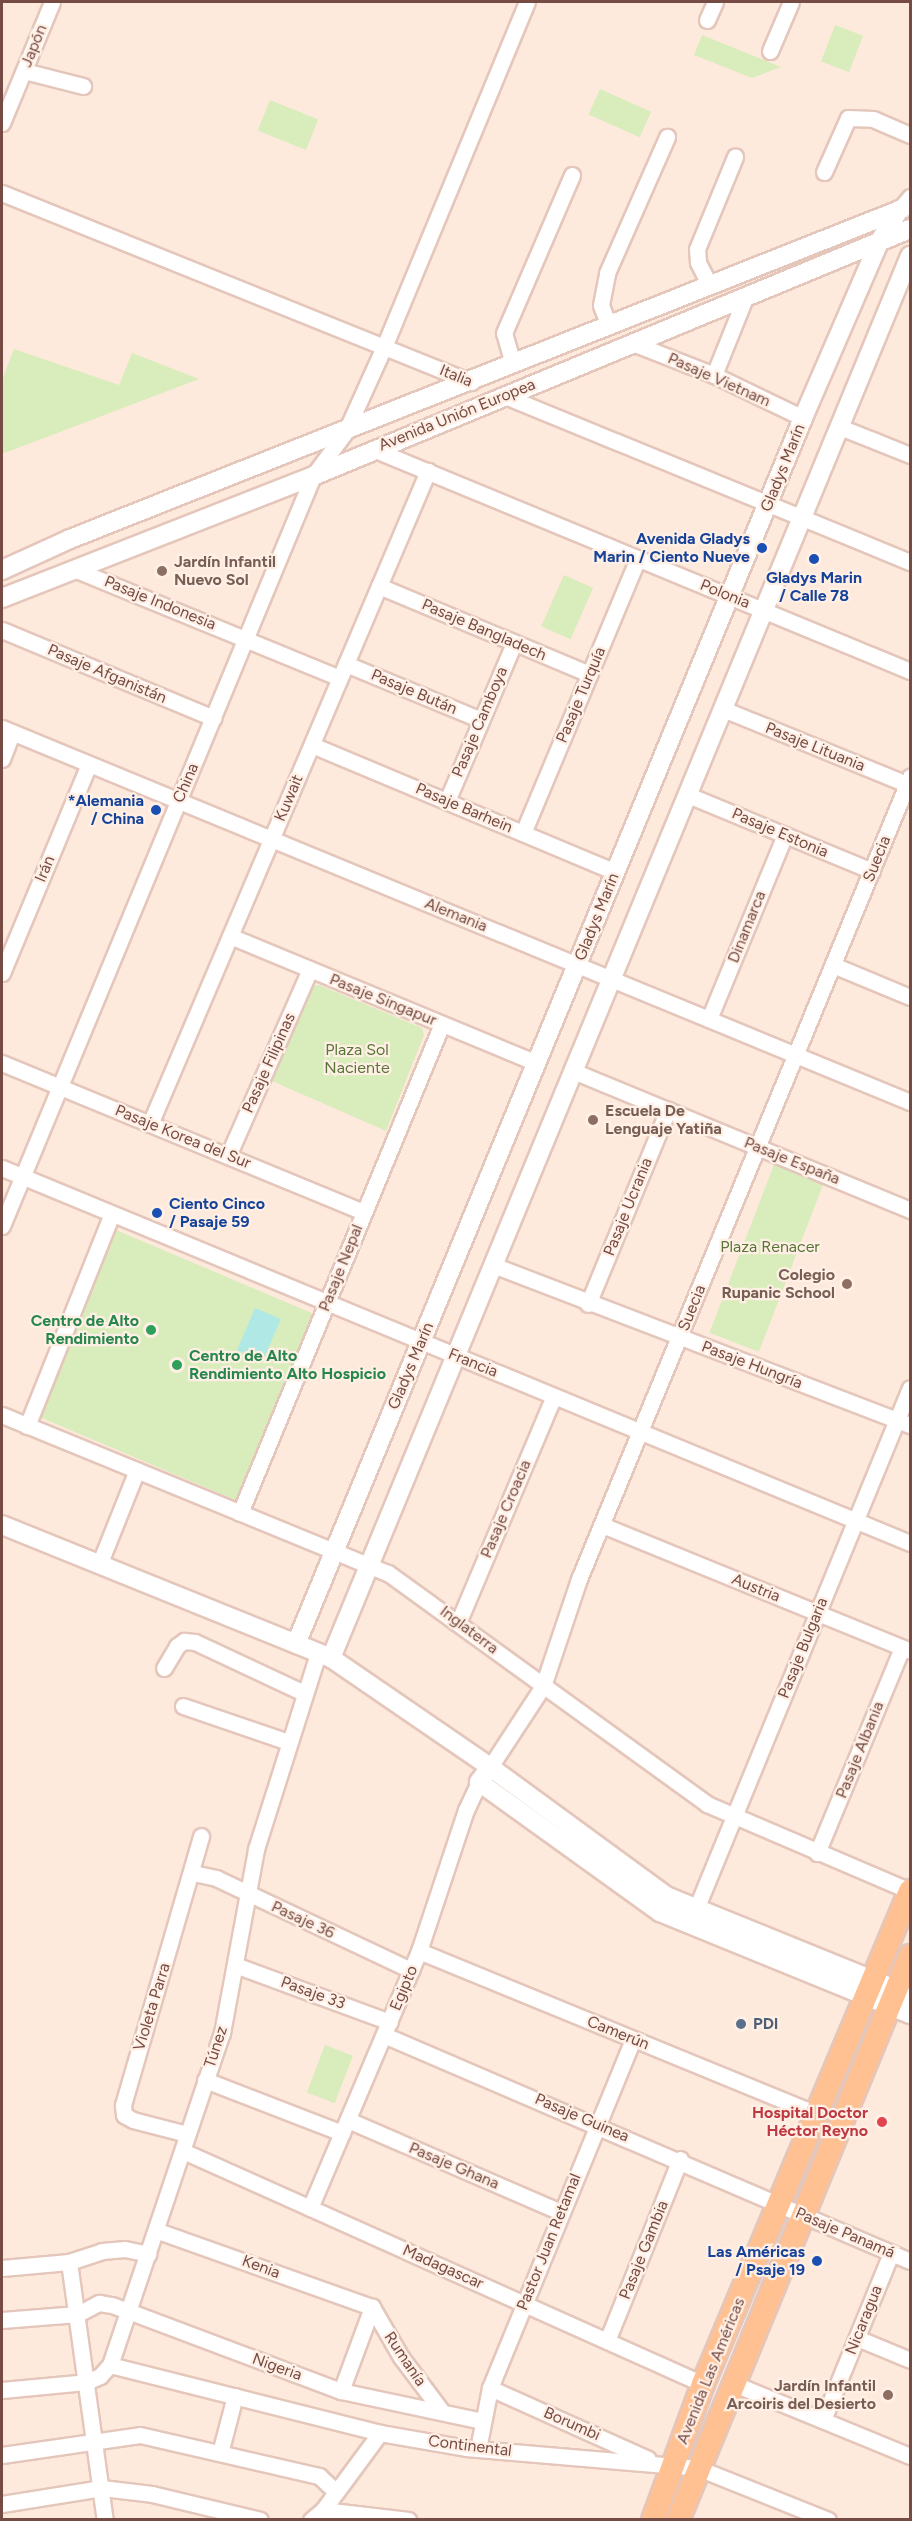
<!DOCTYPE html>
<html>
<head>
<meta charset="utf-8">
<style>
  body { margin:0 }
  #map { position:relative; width:912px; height:2521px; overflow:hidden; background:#feeadc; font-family:Figtree,sans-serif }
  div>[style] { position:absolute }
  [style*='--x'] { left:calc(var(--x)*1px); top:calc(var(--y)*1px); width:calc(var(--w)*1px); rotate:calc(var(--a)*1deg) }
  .green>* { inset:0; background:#d9ecbb; transform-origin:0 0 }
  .water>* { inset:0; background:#b0e8e5; transform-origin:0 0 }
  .roads { filter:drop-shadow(2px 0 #e4c6bb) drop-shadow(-2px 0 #e4c6bb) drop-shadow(0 2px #e4c6bb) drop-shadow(0 -2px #e4c6bb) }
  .minor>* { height:15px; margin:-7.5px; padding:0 7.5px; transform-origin:7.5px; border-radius:7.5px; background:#fff }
  .tertiary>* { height:18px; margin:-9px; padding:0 9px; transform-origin:9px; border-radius:9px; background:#fff }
  .primary>* { height:22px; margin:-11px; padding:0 11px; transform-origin:11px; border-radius:11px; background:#ffc092 }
  .dots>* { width:16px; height:16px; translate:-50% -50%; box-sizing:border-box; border:3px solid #ffefe4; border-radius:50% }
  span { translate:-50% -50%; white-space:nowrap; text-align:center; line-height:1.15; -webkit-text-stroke:4.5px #ffefe4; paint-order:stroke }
  .street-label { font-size:16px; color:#754b44 }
  .transit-label { font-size:16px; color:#164399; font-weight:700 }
  .right { translate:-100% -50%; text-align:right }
  .left { translate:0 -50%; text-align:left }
  .education-label { font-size:16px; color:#785e54; font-weight:700 }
  .park-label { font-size:16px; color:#587639 }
  .leisure-label { font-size:16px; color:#27864d; font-weight:700 }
  .service-label { font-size:16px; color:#4e5e75; font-weight:700 }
  .health-label { font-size:16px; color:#be3a42; font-weight:700 }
  .frame { position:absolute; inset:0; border:3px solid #754b44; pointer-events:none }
</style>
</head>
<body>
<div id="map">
  <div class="green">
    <div style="left:835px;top:25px;width:30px;height:39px;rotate:21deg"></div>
    <div style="clip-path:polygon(702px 35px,781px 67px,752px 78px,694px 55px)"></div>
    <div style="left:600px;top:89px;width:56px;height:28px;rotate:24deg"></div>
    <div style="left:270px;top:100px;width:52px;height:33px;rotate:22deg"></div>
    <div style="clip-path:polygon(14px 349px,119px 385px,132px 353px,199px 379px,2px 454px,2px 380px)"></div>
    <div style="left:564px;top:575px;width:32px;height:56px;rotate:24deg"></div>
    <div style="clip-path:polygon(319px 985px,422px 1028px,424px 1035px,386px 1131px,272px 1081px,313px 986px)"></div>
    <div style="left:775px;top:1162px;width:53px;height:183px;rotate:21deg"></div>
    <div style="left:116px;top:1230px;width:216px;height:202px;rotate:23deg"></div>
    <div style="left:325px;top:2045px;width:30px;height:51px;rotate:21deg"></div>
  </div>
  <div class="water">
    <div style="left:255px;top:1308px;width:28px;height:46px;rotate:23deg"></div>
  </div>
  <div class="roads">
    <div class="minor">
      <div style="--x:707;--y:20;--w:20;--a:-66"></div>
      <div style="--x:770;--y:51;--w:53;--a:-66.8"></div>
      <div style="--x:24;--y:71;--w:61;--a:14.3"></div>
      <div style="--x:2;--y:123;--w:131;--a:-67.5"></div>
      <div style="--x:824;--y:172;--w:59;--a:-66"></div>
      <div style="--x:848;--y:118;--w:25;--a:2"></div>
      <div style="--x:873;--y:119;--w:40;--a:23.4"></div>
      <div style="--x:2;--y:193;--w:506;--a:21.95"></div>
      <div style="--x:899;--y:210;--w:17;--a:-50"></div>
      <div style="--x:710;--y:286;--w:27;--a:-117"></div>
      <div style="--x:698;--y:262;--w:13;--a:-94"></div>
      <div style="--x:697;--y:249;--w:100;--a:-67.6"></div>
      <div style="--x:609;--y:326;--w:22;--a:-111"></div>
      <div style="--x:601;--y:305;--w:33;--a:-79"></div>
      <div style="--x:607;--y:273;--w:149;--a:-66.2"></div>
      <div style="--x:635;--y:344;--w:85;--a:21.4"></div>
      <div style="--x:714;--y:375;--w:99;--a:25.8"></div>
      <div style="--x:513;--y:364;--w:32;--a:-106"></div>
      <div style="--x:504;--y:333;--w:172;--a:-66.7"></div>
      <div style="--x:714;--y:375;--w:83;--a:-68.1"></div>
      <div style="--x:505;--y:396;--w:438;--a:22.3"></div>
      <div style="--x:840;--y:427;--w:75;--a:21.8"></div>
      <div style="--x:373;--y:449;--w:581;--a:22.46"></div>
      <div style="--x:74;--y:569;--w:287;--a:22.3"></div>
      <div style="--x:379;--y:586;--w:228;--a:22.7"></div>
      <div style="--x:2;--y:630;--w:229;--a:22.6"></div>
      <div style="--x:346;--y:664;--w:146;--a:22.5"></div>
      <div style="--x:723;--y:709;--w:199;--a:22.2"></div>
      <div style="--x:2;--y:728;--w:982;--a:22.39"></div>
      <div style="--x:312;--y:745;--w:329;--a:22.7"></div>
      <div style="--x:2;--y:759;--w:28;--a:-69"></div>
      <div style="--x:688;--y:795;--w:199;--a:22.4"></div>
      <div style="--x:447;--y:801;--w:172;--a:-67"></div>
      <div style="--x:523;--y:833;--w:298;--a:-67.3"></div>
      <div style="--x:230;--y:936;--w:332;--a:22.5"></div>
      <div style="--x:833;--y:965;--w:83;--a:22.6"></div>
      <div style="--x:2;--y:973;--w:226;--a:-67.4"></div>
      <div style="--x:709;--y:1019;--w:199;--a:-67.6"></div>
      <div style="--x:2;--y:1063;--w:391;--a:22.4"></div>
      <div style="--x:573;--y:1071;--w:365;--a:22.4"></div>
      <div style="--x:150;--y:1124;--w:710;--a:-66.94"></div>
      <div style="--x:228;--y:1156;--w:204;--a:-66.3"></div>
      <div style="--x:2;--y:1168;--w:982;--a:22.44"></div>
      <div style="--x:2;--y:1226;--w:812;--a:-67.48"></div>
      <div style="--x:313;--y:476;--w:56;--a:-53.7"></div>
      <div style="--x:346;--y:431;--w:92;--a:-65.7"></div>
      <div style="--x:384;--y:347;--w:373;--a:-67.5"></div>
      <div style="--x:493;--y:1265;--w:447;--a:21"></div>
      <div style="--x:588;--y:1304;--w:210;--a:-67.6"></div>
      <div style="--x:2;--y:1415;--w:417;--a:22.3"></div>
      <div style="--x:388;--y:1573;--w:394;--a:35.9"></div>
      <div style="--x:707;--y:1804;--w:221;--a:23.2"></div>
      <div style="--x:27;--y:1426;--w:228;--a:-68.2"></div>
      <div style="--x:240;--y:1513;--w:529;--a:-67.56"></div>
      <div style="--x:602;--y:1525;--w:333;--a:22.2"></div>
      <div style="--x:99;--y:1565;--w:102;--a:-68.2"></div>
      <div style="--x:458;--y:1623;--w:246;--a:-67.1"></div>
      <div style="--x:164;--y:1668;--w:26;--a:-59"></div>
      <div style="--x:177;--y:1646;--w:9;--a:-36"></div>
      <div style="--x:184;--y:1641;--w:11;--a:5"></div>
      <div style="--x:195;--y:1642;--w:120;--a:25.1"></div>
      <div style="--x:183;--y:1706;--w:111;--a:18.9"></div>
      <div style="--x:490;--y:1767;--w:97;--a:-56.8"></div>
      <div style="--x:543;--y:1686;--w:113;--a:-71.4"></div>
      <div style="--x:579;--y:1579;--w:868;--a:-67.57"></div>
      <div style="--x:817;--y:1853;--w:222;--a:-67.5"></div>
      <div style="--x:193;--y:1873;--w:24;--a:12"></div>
      <div style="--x:216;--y:1878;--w:216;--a:25.3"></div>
      <div style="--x:696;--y:1909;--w:563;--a:-67.67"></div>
      <div style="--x:419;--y:1951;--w:429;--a:22.3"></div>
      <div style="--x:235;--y:1965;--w:165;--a:20.2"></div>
      <div style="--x:384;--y:2035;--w:572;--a:23.25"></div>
      <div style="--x:205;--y:2080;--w:147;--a:21.1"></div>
      <div style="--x:348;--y:2120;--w:232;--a:23.4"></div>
      <div style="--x:187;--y:2134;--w:56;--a:-165.5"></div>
      <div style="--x:133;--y:2120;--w:10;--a:-151"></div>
      <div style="--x:124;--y:2115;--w:10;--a:-96"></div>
      <div style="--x:123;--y:2105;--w:280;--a:-73.8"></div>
      <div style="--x:183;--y:2151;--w:570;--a:24.14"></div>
      <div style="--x:310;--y:2208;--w:279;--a:-67"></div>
      <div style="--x:419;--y:1951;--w:149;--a:-71.6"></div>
      <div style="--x:466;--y:1810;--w:31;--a:-65"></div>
      <div style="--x:158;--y:2231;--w:227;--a:19.6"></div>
      <div style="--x:69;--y:2262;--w:35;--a:-18"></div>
      <div style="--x:102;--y:2251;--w:23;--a:-5"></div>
      <div style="--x:125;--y:2249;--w:24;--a:12"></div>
      <div style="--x:2;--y:2268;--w:67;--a:-5.1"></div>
      <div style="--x:69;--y:2262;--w:260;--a:82.1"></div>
      <div style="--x:78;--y:2314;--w:24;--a:-28"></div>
      <div style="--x:99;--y:2303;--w:13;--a:9"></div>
      <div style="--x:112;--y:2305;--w:245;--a:20.6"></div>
      <div style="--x:341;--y:2391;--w:144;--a:12"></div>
      <div style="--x:2;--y:2320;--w:76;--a:-4.5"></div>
      <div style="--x:857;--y:2338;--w:57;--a:22.5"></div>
      <div style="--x:607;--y:2341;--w:196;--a:-68.1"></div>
      <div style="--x:110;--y:2365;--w:278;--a:14.1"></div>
      <div style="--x:380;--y:2433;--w:87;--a:9.9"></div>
      <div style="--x:466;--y:2448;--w:233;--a:4.9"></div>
      <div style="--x:698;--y:2468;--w:140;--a:21.8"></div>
      <div style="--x:732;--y:2383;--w:192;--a:22.3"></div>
      <div style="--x:490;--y:2388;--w:173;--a:24.2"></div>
      <div style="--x:2;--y:2390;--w:84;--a:-5.4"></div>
      <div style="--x:86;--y:2382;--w:15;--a:-23"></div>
      <div style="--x:100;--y:2376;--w:15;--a:-48"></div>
      <div style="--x:110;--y:2365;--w:350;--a:-71.4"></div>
      <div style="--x:222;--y:2033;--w:187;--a:-79.5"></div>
      <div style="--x:256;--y:1849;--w:206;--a:-72.4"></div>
      <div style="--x:341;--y:2391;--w:90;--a:-69.7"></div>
      <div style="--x:372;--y:2307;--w:58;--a:59.9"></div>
      <div style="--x:401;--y:2357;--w:65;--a:53.1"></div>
      <div style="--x:823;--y:2420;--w:180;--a:-67.8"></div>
      <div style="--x:478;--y:2449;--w:62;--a:-78.9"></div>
      <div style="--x:490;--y:2388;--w:377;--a:-67.7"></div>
      <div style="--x:220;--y:2453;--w:59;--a:-75.3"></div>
      <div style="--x:2;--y:2455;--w:139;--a:-8.2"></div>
      <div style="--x:140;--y:2435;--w:184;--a:12.9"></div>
      <div style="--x:319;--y:2476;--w:23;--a:43"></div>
      <div style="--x:2;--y:2504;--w:101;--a:-9.1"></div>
      <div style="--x:102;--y:2488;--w:50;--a:6.8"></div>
      <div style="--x:152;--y:2494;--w:111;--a:13.5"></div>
      <div style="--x:323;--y:2510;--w:86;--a:6.7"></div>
      <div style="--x:311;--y:2520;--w:16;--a:-40"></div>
      <div style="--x:323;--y:2510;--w:96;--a:-53.5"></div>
    </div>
    <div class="tertiary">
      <div style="--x:2;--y:570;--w:75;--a:-24.5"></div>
      <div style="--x:70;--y:539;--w:895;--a:-21.63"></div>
      <div style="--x:2;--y:598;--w:334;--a:-21.4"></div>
      <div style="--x:313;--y:476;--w:646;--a:-22.48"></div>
      <div style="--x:2;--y:1525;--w:355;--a:22"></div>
      <div style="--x:331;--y:1658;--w:193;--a:34.4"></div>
      <div style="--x:490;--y:1767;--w:218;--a:36.2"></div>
      <div style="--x:666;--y:1896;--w:263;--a:22.1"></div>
      <div style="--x:296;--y:1644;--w:1327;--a:-67.53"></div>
      <div style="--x:803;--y:418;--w:192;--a:-66.6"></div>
      <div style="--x:879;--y:242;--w:38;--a:-58"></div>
      <div style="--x:331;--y:1658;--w:1517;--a:-67.56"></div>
      <div style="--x:490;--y:1767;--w:19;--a:126"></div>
      <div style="--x:479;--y:1782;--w:223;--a:35.7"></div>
      <div style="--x:660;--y:1912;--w:270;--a:22.2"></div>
    </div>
    <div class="primary">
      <div style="--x:653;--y:2520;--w:145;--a:-69.8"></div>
      <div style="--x:703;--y:2384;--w:535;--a:-67.22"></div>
      <div style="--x:678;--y:2520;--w:610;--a:-67.64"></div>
    </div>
  </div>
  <div class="dots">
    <div style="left:762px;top:548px;background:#1a4fb4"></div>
    <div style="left:814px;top:559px;background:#1a4fb4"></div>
    <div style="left:162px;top:571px;background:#8d6e63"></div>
    <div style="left:156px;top:810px;background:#1a4fb4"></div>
    <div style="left:593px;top:1120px;background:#8d6e63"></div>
    <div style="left:157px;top:1213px;background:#1a4fb4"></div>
    <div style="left:847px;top:1284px;background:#8d6e63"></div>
    <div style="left:151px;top:1330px;background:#2e9e5b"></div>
    <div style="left:177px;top:1365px;background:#2e9e5b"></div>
    <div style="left:741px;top:2024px;background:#5c6f8a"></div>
    <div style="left:882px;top:2122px;background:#e0444e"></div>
    <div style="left:817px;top:2261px;background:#1a4fb4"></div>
    <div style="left:888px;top:2395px;background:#8d6e63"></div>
  </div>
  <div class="street-label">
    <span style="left:34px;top:46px;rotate:-68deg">Japón</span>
    <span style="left:456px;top:376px;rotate:22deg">Italia</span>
    <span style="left:719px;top:380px;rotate:24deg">Pasaje Vietnam</span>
    <span style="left:457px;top:415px;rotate:-22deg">Avenida Unión Europea</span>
    <span style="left:783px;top:468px;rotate:-68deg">Gladys Marín</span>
    <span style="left:725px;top:594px;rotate:22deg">Polonia</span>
    <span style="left:160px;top:603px;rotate:22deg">Pasaje Indonesia</span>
    <span style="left:484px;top:630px;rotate:23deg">Pasaje Bangladech</span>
    <span style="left:107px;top:674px;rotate:23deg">Pasaje Afganistán</span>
    <span style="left:414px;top:692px;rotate:23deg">Pasaje Bután</span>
    <span style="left:581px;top:695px;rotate:-67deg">Pasaje Turquía</span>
    <span style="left:480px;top:722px;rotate:-67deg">Pasaje Camboya</span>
    <span style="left:815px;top:747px;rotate:22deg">Pasaje Lituania</span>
    <span style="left:186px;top:783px;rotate:-67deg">China</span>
    <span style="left:289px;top:798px;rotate:-67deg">Kuwait</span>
    <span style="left:464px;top:808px;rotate:23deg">Pasaje Barhein</span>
    <span style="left:780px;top:833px;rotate:23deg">Pasaje Estonia</span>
    <span style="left:877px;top:859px;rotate:-68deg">Suecia</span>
    <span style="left:45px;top:869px;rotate:-67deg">Irán</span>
    <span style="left:456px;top:915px;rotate:22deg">Alemania</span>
    <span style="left:597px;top:917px;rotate:-68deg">Gladys Marín</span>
    <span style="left:747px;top:927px;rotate:-68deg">Dinamarca</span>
    <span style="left:383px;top:1000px;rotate:22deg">Pasaje Singapur</span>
    <span style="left:269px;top:1063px;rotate:-66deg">Pasaje Filipinas</span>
    <span style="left:183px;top:1137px;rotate:22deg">Pasaje Korea del Sur</span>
    <span style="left:792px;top:1161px;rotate:22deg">Pasaje España</span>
    <span style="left:628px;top:1207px;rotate:-68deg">Pasaje Ucrania</span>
    <span style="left:341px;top:1268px;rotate:-68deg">Pasaje Nepal</span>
    <span style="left:692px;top:1308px;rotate:-68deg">Suecia</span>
    <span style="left:473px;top:1363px;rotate:22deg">Francia</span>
    <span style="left:752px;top:1365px;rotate:21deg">Pasaje Hungría</span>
    <span style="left:411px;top:1366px;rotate:-67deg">Gladys Marín</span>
    <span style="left:506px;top:1509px;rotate:-67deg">Pasaje Croacia</span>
    <span style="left:756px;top:1588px;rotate:22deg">Austria</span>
    <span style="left:469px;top:1630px;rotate:37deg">Inglaterra</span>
    <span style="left:803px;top:1648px;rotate:-68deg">Pasaje Bulgaria</span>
    <span style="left:860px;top:1750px;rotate:-68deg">Pasaje Albania</span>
    <span style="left:303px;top:1920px;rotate:25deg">Pasaje 36</span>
    <span style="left:404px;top:1988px;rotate:-67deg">Egipto</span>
    <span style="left:313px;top:1993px;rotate:20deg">Pasaje 33</span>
    <span style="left:152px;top:2007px;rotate:-73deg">Violeta Parra</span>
    <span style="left:618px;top:2033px;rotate:22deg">Camerún</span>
    <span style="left:216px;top:2047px;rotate:-72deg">Túnez</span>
    <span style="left:582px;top:2118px;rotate:23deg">Pasaje Guinea</span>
    <span style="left:454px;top:2166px;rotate:23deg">Pasaje Ghana</span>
    <span style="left:845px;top:2233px;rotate:23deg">Pasaje Panamá</span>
    <span style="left:549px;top:2242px;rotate:-68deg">Pastor Juan Retamal</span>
    <span style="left:644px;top:2250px;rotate:-68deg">Pasaje Gambia</span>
    <span style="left:261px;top:2267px;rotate:20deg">Kenia</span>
    <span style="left:443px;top:2267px;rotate:24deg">Madagascar</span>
    <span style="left:864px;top:2320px;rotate:-68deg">Nicaragua</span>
    <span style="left:405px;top:2359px;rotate:56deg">Rumanía</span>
    <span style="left:277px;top:2367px;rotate:20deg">Nigeria</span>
    <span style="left:711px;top:2371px;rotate:-68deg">Avenida Las Américas</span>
    <span style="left:572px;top:2424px;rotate:24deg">Borumbi</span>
    <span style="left:470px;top:2446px;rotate:7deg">Continental</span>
  </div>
  <div class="transit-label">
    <span class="right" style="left:750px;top:548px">Avenida Gladys<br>Marin / Ciento Nueve</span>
    <span style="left:814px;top:587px">Gladys Marin<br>/ Calle 78</span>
    <span class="right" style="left:144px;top:810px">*Alemania<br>/ China</span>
    <span class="left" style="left:169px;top:1213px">Ciento Cinco<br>/ Pasaje 59</span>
    <span class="right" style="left:805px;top:2261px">Las Américas<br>/ Psaje 19</span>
  </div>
  <div class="education-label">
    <span class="left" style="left:174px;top:571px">Jardín Infantil<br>Nuevo Sol</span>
    <span class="left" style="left:605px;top:1120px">Escuela De<br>Lenguaje Yatiña</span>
    <span class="right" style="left:835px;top:1284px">Colegio<br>Rupanic School</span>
    <span class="right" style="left:876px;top:2395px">Jardín Infantil<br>Arcoiris del Desierto</span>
  </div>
  <div class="park-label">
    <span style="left:357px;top:1059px">Plaza Sol<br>Naciente</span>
    <span style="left:770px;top:1247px">Plaza Renacer</span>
  </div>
  <div class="leisure-label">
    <span class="right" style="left:139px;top:1330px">Centro de Alto<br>Rendimiento</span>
    <span class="left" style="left:189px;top:1365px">Centro de Alto<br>Rendimiento Alto Hospicio</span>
  </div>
  <div class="service-label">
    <span class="left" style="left:753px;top:2024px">PDI</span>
  </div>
  <div class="health-label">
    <span class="right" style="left:868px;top:2122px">Hospital Doctor<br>Héctor Reyno</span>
  </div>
  <div class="frame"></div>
</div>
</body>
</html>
